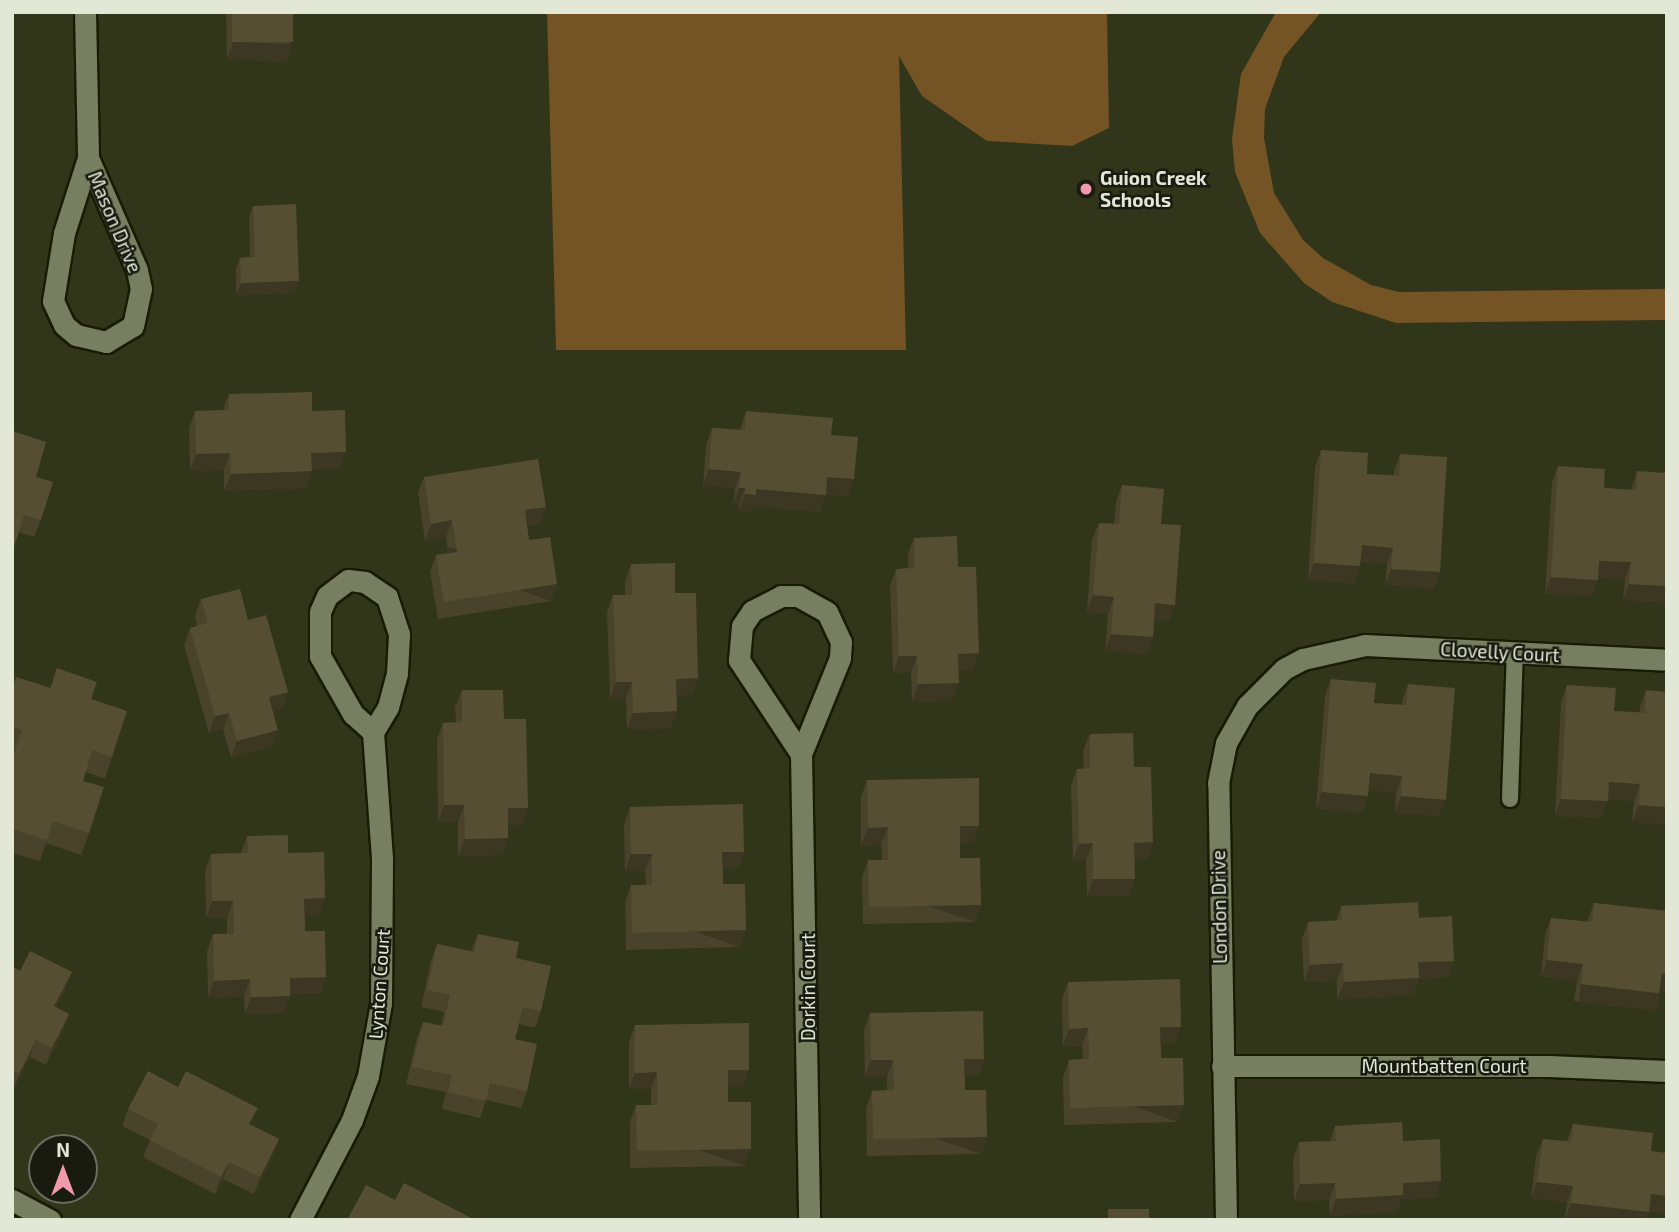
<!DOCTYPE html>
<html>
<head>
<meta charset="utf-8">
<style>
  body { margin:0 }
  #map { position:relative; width:1679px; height:1232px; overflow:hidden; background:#31351a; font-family:"Exo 2",sans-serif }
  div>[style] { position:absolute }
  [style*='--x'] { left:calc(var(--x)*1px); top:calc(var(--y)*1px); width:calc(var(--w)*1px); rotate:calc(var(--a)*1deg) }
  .green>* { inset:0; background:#745325 }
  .roads { filter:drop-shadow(2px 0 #191c03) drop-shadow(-2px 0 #191c03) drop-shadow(0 2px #191c03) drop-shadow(0 -2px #191c03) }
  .lane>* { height:16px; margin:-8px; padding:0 8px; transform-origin:8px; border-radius:8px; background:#787e60 }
  .street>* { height:21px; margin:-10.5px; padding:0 10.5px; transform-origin:10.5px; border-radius:10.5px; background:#787e60 }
  .wall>* { inset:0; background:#49432b }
  .shaded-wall>* { inset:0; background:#3c3723; transform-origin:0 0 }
  .building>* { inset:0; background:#554e32; transform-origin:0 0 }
  .dots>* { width:19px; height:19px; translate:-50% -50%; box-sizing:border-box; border:4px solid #191b10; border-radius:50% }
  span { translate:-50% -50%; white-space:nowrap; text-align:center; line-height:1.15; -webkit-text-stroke:5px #191b10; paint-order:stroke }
  .poi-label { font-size:19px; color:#e3e7d6; font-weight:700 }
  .left { translate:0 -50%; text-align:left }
  .street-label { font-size:19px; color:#e3e7d6 }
  .frame { position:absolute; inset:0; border:14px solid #e3e7d6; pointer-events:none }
  .north { position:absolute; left:28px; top:1134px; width:70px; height:70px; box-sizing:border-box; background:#191b10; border:2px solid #6a6d5f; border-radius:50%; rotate:0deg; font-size:19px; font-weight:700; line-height:28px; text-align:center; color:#e3e7d6 }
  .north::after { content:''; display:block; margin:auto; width:24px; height:32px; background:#f29aad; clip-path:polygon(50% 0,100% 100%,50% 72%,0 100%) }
</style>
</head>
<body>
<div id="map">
  <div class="green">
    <div style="clip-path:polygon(547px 12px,1107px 12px,1109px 128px,1072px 146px,987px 141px,922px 96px,899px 56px,906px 350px,556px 350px)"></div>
    <div style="clip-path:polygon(1276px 12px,1321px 12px,1284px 57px,1265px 109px,1264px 138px,1274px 193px,1303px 240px,1323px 258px,1371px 285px,1399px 292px,1667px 289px,1667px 320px,1396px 323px,1332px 302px,1304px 283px,1260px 233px,1235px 172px,1232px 139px,1241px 74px)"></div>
  </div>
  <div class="roads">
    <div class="lane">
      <div style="--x:1510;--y:799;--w:147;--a:-88.1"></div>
    </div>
    <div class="street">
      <div style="--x:85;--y:12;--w:146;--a:88.8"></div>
      <div style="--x:88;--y:158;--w:79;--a:107.7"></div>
      <div style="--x:64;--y:233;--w:69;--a:99.2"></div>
      <div style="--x:53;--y:301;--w:26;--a:65"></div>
      <div style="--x:64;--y:325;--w:16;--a:40"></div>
      <div style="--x:76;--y:335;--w:31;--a:13"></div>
      <div style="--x:106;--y:342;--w:31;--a:-31"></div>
      <div style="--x:133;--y:326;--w:38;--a:-78"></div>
      <div style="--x:141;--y:289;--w:19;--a:-102"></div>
      <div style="--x:137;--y:270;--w:122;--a:-113.6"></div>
      <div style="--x:801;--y:754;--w:113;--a:-123.4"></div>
      <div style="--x:739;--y:660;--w:34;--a:-85"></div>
      <div style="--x:742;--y:626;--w:18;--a:-56"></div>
      <div style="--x:752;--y:611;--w:33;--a:-27"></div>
      <div style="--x:781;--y:596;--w:17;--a:0"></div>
      <div style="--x:798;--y:596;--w:33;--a:29"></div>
      <div style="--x:827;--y:612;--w:33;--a:65"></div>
      <div style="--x:841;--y:642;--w:16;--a:94"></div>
      <div style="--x:840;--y:658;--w:104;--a:112.1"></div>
      <div style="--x:801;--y:754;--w:466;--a:89"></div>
      <div style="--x:1222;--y:1066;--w:327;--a:0"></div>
      <div style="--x:1549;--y:1066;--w:118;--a:2.4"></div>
      <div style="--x:12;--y:1200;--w:43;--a:27.8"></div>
      <div style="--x:300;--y:1220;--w:113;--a:-62.5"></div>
      <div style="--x:352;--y:1120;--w:47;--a:-70"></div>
      <div style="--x:368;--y:1076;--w:74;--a:-79.9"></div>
      <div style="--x:381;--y:1003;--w:145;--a:-89.6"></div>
      <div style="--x:382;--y:858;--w:126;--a:-94.1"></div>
      <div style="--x:373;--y:732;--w:29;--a:-59"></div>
      <div style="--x:388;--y:707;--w:35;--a:-75"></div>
      <div style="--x:397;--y:673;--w:39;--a:-87"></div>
      <div style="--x:399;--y:634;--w:39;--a:-108"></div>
      <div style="--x:387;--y:597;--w:27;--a:-146"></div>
      <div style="--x:365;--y:582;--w:17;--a:-173"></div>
      <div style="--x:348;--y:580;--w:26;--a:143"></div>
      <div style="--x:327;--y:596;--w:17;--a:114"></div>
      <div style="--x:320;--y:612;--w:44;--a:90"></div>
      <div style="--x:320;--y:656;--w:67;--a:60.4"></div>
      <div style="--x:353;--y:714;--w:27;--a:42"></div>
      <div style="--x:1226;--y:1220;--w:437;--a:-91"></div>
      <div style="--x:1218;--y:783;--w:41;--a:-78.7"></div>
      <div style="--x:1226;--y:743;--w:43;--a:-60.4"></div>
      <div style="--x:1247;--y:706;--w:52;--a:-45"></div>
      <div style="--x:1284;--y:669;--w:21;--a:-28"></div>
      <div style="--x:1303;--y:659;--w:64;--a:-12.7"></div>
      <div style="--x:1365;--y:645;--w:302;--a:2.8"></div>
    </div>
  </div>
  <div class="wall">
    <div style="clip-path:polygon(226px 12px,293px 12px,287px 61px,227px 59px)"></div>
    <div style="clip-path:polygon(253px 206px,295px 292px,236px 295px,236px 269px,240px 258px,250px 257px,249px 217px)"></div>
    <div style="clip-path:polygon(229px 394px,312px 411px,340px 469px,312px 469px,306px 488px,224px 491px,224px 470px,190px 471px,189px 428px,195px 411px,223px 410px)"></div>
    <div style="clip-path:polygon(746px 411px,831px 435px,854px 479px,848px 496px,826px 494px,820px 512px,752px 506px,750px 512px,738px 511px,739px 505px,733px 505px,735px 488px,703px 486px,706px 445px,712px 428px,740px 430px)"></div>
    <div style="clip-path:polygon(12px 431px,36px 477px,41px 520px,34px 537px,19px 532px,12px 552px)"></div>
    <div style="clip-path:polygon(1321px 450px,1367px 474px,1394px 475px,1394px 471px,1400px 454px,1434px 589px,1385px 585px,1387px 564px,1360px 562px,1354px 583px,1308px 580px,1315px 467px)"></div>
    <div style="clip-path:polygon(1558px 466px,1604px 488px,1631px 490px,1637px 471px,1667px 603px,1623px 600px,1625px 579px,1598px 578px,1592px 596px,1545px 594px,1552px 482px)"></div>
    <div style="clip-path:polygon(424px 477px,546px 507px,540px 524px,527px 526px,529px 540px,557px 584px,551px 601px,438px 619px,430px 572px,436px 555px,448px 553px,446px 537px,425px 541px,418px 493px)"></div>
    <div style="clip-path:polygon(1122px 485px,1161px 524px,1175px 605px,1169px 621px,1154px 620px,1153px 637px,1147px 654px,1105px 651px,1108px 614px,1087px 612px,1092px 539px,1099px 523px,1114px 524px,1116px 502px)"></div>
    <div style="clip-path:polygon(914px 538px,958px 567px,973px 670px,959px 670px,953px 700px,912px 701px,911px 672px,893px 673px,890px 585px,896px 569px,908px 568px,908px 554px)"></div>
    <div style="clip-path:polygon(631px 564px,675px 593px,698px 678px,692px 695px,676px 695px,677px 711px,671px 728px,627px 729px,626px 698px,610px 699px,607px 612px,613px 595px,625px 595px,625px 581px)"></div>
    <div style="clip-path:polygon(201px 599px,248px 620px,288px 692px,282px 708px,273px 711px,272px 747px,231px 758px,223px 729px,209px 733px,184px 645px,190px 628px,197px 626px,195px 616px)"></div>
    <div style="clip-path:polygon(57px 668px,91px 699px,112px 757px,105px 779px,86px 772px,83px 781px,89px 833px,81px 855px,46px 843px,40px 861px,12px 853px,12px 759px,14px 752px,12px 751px,12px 689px,50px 688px)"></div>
    <div style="clip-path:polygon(1331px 679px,1374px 703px,1402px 705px,1402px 701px,1408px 684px,1439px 816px,1395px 813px,1396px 793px,1369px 790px,1362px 813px,1316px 809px,1325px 696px)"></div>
    <div style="clip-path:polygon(1567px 685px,1614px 711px,1640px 712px,1640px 707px,1646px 690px,1667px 824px,1632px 822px,1634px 801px,1608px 799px,1602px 818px,1555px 816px,1561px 702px)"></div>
    <div style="clip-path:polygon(462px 690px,504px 719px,522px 825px,508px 825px,508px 838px,502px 855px,458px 856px,458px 822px,438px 822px,437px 739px,443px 723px,456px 722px,455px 707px)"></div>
    <div style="clip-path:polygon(1090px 734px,1134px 767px,1153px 842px,1147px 859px,1135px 859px,1129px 896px,1087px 896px,1086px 860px,1073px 861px,1071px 786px,1077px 769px,1084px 769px,1083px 751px)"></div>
    <div style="clip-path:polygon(867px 780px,979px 826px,973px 842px,960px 843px,960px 858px,981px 905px,975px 922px,863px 924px,862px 877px,868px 860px,882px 860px,881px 844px,861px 845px,861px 797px)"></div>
    <div style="clip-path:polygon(630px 807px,744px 852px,738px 868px,723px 869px,723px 884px,740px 947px,626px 950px,625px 902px,631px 885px,646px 885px,645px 871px,625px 871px,624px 824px)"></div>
    <div style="clip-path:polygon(247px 836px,288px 853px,319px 915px,305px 915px,305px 931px,326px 977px,320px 994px,290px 994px,284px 1013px,245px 1014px,244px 996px,208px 997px,207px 951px,213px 934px,227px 934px,227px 918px,206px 918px,205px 871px,211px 854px,241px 853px)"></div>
    <div style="clip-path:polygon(1594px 903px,1667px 911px,1667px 992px,1660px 991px,1653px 1010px,1574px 1001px,1577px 981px,1541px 977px,1545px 935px,1551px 918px,1587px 922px)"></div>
    <div style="clip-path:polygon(1341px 906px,1419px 918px,1454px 961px,1448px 977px,1419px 979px,1413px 995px,1337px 999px,1337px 980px,1304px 982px,1302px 939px,1308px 922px,1336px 921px)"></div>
    <div style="clip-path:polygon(478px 934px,516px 958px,541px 1011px,535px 1028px,519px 1024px,515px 1039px,527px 1091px,521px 1108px,486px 1100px,480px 1118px,442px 1109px,446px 1092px,406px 1084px,417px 1038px,423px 1022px,441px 1026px,444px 1012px,421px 1007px,431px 961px,437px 944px,471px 951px)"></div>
    <div style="clip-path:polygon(12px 967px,66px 989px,56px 1007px,69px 1014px,63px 1031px,46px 1065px,30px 1057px,13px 1090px,12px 1090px)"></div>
    <div style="clip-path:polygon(1068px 982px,1175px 1043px,1161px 1044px,1161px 1058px,1178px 1122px,1064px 1125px,1063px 1077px,1069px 1060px,1083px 1059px,1082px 1045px,1063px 1046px,1062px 999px)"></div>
    <div style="clip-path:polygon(870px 1013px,984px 1059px,978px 1076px,965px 1076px,965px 1090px,987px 1137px,981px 1154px,867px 1156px,866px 1108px,872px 1091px,887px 1090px,887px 1077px,865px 1077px,864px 1030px)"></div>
    <div style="clip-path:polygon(635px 1025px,743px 1087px,728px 1087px,728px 1102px,745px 1166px,630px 1168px,630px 1121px,636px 1105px,651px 1105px,651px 1089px,629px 1089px,629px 1042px)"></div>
    <div style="clip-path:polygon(128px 1109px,252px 1125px,279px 1139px,273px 1156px,254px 1194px,223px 1179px,215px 1194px,143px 1157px,150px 1140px,122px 1126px)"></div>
    <div style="clip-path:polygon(1573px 1124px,1651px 1151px,1649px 1212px,1565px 1220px,1567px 1202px,1531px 1198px,1536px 1156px,1543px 1139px,1567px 1141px)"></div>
    <div style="clip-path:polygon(1335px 1126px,1403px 1141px,1435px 1198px,1402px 1199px,1397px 1212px,1330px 1216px,1329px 1200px,1294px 1201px,1293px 1159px,1299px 1142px,1330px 1141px)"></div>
  </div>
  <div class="shaded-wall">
    <div style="clip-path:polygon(233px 42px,293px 44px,287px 61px,227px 59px)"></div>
    <div style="clip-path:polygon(299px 281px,295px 292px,236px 295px,241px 283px)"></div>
    <div style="clip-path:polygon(346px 452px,340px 469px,305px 470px,311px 453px)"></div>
    <div style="clip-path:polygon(230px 453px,224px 470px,190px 471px,196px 454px)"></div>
    <div style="clip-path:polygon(709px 469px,741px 472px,735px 488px,703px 486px)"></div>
    <div style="clip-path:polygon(312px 471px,306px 488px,224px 491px,231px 474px)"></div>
    <div style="clip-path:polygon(827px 477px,854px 479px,848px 496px,821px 493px)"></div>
    <div style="clip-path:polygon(739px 488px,745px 488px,739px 505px,733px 505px)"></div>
    <div style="clip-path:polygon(756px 489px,826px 495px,820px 512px,752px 506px,750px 512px,738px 511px,745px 494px)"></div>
    <div style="clip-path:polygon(546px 507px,540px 524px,519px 527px,525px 510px)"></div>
    <div style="clip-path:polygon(452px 520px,446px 537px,425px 541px,431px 524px)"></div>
    <div style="clip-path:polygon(1362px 545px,1393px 548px,1387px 564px,1355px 562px)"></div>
    <div style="clip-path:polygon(1599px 561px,1631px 562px,1625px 579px,1593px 578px)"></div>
    <div style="clip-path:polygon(1314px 563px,1360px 566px,1354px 583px,1308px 580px)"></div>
    <div style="clip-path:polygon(1391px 569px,1440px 572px,1434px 589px,1385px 585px)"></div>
    <div style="clip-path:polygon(1551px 577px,1598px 580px,1592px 596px,1545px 594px)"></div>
    <div style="left:557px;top:584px;width:18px;height:114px;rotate:109deg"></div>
    <div style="clip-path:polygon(1629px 584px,1667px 586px,1667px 603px,1623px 600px)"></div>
    <div style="clip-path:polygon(1093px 595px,1114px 597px,1108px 614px,1087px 612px)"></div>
    <div style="clip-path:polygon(1155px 603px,1175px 605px,1169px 621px,1149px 620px)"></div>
    <div style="clip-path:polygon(1111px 634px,1153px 637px,1147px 654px,1105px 651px)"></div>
    <div style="clip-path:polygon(979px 653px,973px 670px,952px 671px,958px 654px)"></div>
    <div style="clip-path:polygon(899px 656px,917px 656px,911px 672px,893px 673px)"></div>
    <div style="clip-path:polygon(698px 678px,692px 695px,670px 696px,676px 679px)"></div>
    <div style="clip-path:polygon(616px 682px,632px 682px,626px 698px,610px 699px)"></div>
    <div style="clip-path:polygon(959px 683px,953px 700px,912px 701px,918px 684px)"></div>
    <div style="clip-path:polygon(288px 692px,282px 708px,263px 714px,269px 697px)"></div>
    <div style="clip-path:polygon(677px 711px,671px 728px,627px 729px,633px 713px)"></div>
    <div style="clip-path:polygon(229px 713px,223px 729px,209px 733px,215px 716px)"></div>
    <div style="clip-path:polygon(278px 730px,272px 747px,231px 758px,237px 741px)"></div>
    <div style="clip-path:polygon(1370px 773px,1402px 776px,1396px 793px,1364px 790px)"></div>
    <div style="clip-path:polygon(1609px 782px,1640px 784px,1634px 801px,1603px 799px)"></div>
    <div style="clip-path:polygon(1322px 792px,1368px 796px,1362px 813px,1316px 809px)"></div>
    <div style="clip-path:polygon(1401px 796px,1446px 800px,1439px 816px,1395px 813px)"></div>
    <div style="clip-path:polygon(1561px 799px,1608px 801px,1602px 818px,1555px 816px)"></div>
    <div style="clip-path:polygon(444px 805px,464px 805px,458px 822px,438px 822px)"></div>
    <div style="clip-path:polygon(1639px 805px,1667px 807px,1667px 824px,1632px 822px)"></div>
    <div style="clip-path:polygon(508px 808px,528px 808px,522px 825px,502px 825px)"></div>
    <div style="clip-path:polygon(960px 826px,979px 826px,973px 842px,954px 843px)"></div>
    <div style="clip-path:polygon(888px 827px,881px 844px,861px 845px,868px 828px)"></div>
    <div style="clip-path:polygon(508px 838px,502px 855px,458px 856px,465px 839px)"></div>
    <div style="clip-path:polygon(1153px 842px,1147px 859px,1128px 860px,1134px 843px)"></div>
    <div style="clip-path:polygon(1093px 843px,1086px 860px,1073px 861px,1079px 844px)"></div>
    <div style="clip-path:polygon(722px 852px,744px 852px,738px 868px,716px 869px)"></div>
    <div style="clip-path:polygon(631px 854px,652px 854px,645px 871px,625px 871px)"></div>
    <div style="clip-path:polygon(1093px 879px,1135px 879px,1129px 896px,1087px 896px)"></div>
    <div style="clip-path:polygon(325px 898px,319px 915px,298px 915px,304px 899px)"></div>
    <div style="clip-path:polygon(212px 901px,233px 901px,227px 918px,206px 918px)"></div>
    <div style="left:981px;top:905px;width:18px;height:112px;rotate:109deg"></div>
    <div style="left:746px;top:930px;width:18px;height:114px;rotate:109deg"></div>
    <div style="clip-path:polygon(1547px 960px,1583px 964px,1577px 981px,1541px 977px)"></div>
    <div style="clip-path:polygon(1454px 961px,1448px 977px,1419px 979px,1413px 995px,1337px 999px,1344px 982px,1418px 962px)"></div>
    <div style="clip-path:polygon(1343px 963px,1337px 980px,1304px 982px,1310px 965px)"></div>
    <div style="clip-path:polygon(72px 972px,66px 989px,48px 1023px,54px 1006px)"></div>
    <div style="clip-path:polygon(1662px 973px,1667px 974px,1667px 992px,1656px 990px)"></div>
    <div style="clip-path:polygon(326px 977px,320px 994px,283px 995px,290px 978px)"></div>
    <div style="clip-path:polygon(250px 979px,244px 996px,208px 997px,214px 981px)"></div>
    <div style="left:1581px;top:984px;width:79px;height:18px;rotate:7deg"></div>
    <div style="clip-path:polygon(290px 996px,284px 1013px,245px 1014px,251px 997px)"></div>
    <div style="clip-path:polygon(69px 1014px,63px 1031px,46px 1065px,52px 1048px)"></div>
    <div style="clip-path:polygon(1160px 1027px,1181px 1027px,1175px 1043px,1154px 1044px)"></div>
    <div style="clip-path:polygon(1088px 1028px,1082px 1045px,1063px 1046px,1069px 1029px)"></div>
    <div style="clip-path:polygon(36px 1040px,30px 1057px,13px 1090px,19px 1074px)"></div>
    <div style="clip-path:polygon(964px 1059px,984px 1059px,978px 1076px,958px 1076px)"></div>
    <div style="clip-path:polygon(871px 1060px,893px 1060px,887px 1077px,865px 1077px)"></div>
    <div style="clip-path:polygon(728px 1070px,749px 1070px,743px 1087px,721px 1087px)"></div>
    <div style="clip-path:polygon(657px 1072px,651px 1089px,629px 1089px,635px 1073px)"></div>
    <div style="left:1184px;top:1105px;width:18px;height:114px;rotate:109deg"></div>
    <div style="left:987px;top:1137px;width:18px;height:114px;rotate:109deg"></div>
    <div style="clip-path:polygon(279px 1139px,273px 1156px,254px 1194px,260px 1177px)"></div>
    <div style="left:751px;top:1149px;width:18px;height:114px;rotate:109deg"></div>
    <div style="clip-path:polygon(229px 1162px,223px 1179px,215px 1194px,221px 1177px)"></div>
    <div style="clip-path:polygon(1441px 1181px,1435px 1198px,1402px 1199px,1397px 1212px,1330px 1216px,1336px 1199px,1403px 1183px)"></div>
    <div style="clip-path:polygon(1537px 1182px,1573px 1186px,1567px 1202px,1531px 1198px)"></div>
    <div style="clip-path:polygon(1335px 1183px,1329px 1200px,1294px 1201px,1300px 1184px)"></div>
    <div style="clip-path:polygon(1651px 1194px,1667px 1196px,1667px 1214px,1649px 1212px,1646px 1220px,1565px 1220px,1571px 1203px)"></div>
  </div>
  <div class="building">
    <div style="left:232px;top:12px;width:61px;height:30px"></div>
    <div style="clip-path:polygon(296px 204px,299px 281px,241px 283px,240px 258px,255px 257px,253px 206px)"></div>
    <div style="clip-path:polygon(312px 392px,312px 411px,345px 410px,346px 452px,311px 453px,312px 471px,231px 474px,230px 453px,196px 454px,195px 411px,229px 410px,229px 394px)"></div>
    <div style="clip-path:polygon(746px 411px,833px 418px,831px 435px,858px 437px,854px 479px,827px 477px,826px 495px,756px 489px,756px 495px,745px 494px,745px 488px,739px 488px,741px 472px,709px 469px,712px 428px,745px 430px)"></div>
    <div style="clip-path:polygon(12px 431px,46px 442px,36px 477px,53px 482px,41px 520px,24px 515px,13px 550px)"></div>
    <div style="clip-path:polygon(1321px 450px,1368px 453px,1367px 474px,1399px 476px,1400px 454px,1447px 457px,1440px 572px,1391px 569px,1393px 548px,1362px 545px,1360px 566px,1314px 563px)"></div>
    <div style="clip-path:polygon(538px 459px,546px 507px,525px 510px,529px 540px,550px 537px,557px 584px,444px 602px,436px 555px,457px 552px,452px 520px,431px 524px,424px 477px)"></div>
    <div style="clip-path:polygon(1558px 466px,1605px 469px,1604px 488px,1636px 490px,1637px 471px,1667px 473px,1667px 586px,1629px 584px,1631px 562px,1599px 561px,1598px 580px,1551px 577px)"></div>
    <div style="clip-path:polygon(1122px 485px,1164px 489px,1161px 524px,1181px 525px,1175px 605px,1155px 603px,1153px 637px,1111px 634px,1114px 597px,1093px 595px,1099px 523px,1119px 524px)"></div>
    <div style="clip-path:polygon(957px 536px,958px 567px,976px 567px,979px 653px,958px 654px,959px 683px,918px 684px,917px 656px,899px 656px,896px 569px,915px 568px,914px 538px)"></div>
    <div style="clip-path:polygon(675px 563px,675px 593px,696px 593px,698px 678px,676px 679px,677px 711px,633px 713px,632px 682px,616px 682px,613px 595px,632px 595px,631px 564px)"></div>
    <div style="clip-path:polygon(240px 589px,248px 620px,266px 615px,288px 692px,269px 697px,278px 730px,237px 741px,229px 713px,215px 716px,190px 628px,208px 623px,201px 599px)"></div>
    <div style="clip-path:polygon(57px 668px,97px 682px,91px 699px,127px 711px,112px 757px,92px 750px,83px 781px,104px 787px,89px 833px,53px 821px,47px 840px,12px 829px,12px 814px,13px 810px,12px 810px,12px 760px,22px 730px,12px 727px,12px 690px,16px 677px,51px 688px)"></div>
    <div style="clip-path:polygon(1331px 679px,1376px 683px,1374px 703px,1406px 705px,1408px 684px,1455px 688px,1446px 800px,1401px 796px,1402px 776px,1370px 773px,1368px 796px,1322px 792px)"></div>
    <div style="clip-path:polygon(1567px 685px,1616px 688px,1614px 711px,1645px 713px,1646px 690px,1667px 692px,1667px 807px,1639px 805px,1640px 784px,1609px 782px,1608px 801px,1561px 799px)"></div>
    <div style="clip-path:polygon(462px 690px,503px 690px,504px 719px,526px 719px,528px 808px,508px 808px,508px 838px,465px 839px,464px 805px,444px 805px,443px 723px,462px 722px)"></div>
    <div style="clip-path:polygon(1133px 733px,1134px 767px,1151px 767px,1153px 842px,1134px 843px,1135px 879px,1093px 879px,1093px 843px,1079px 844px,1077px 769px,1090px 768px,1090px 734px)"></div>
    <div style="clip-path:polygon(979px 778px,979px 826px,960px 826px,960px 858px,980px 858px,981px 905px,869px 907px,868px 860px,888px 860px,888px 827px,868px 828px,867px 780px)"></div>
    <div style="clip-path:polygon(743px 804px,744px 852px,722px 852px,723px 884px,745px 884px,746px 930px,632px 933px,631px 885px,652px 885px,652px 854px,631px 854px,630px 807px)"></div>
    <div style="clip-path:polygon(288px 835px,288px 853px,324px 852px,325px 898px,304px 899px,305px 931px,325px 931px,326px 977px,290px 978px,290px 996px,251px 997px,250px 979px,214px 981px,213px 934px,234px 934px,233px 901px,212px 901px,211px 854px,248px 853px,247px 836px)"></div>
    <div style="clip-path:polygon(1418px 902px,1419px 918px,1452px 916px,1454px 961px,1418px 962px,1419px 978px,1344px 982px,1343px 963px,1310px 965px,1308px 922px,1342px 920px,1341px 906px)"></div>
    <div style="clip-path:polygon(1594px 903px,1667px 911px,1667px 974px,1662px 973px,1659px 993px,1581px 984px,1583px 964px,1547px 960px,1551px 918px,1592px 922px)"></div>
    <div style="clip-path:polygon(478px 934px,519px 942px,516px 958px,551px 966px,541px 1011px,523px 1007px,515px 1039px,537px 1044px,527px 1091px,490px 1083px,486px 1101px,448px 1092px,452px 1075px,412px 1067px,423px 1022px,443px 1026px,450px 995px,427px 990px,437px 944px,474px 952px)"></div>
    <div style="clip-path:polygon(30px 951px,72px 972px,54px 1006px,69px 1014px,52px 1048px,36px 1040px,19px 1074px,12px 1070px,12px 967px,20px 971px)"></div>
    <div style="clip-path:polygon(1180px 979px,1181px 1027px,1160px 1027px,1161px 1058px,1183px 1058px,1184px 1105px,1070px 1108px,1069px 1060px,1089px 1059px,1088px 1028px,1069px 1029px,1068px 982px)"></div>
    <div style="clip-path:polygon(983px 1011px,984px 1059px,964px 1059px,965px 1090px,986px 1090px,987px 1137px,873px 1139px,872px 1091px,894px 1090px,893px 1060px,871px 1060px,870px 1013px)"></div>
    <div style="clip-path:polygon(749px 1023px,749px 1070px,728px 1070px,728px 1102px,751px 1102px,751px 1149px,637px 1151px,636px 1105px,657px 1105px,657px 1072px,635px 1073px,635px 1025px)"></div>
    <div style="clip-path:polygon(148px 1071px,178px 1087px,186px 1071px,258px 1108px,249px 1124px,279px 1139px,260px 1177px,229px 1162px,221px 1177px,150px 1140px,158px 1124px,128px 1109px)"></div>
    <div style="clip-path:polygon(1402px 1122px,1403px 1141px,1440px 1139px,1441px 1181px,1403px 1183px,1403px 1195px,1336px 1199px,1335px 1183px,1300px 1184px,1299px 1142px,1336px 1141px,1335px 1126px)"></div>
    <div style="clip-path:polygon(1573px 1124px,1653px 1133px,1651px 1151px,1667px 1153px,1667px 1196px,1651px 1194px,1649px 1212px,1571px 1203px,1573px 1186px,1537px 1182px,1543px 1139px,1571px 1142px)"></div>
    <div style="clip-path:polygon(404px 1183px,475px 1220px,347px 1220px,366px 1185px,395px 1200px)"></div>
    <div style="left:1108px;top:1209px;width:41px;height:11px"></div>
  </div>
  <div class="dots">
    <div style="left:1086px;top:189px;background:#f29aad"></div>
  </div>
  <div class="poi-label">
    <span class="left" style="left:1100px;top:189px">Guion Creek<br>Schools</span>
  </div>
  <div class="street-label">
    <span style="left:115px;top:222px;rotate:67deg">Mason Drive</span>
    <span style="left:1500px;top:652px;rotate:3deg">Clovelly Court</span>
    <span style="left:1219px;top:907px;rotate:-91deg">London Drive</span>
    <span style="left:379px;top:984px;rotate:-86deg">Lynton Court</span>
    <span style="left:808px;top:987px;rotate:-90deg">Dorkin Court</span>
    <span style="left:1444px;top:1066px">Mountbatten Court</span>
  </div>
  <div class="frame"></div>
  <div class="north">N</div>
</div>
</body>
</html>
